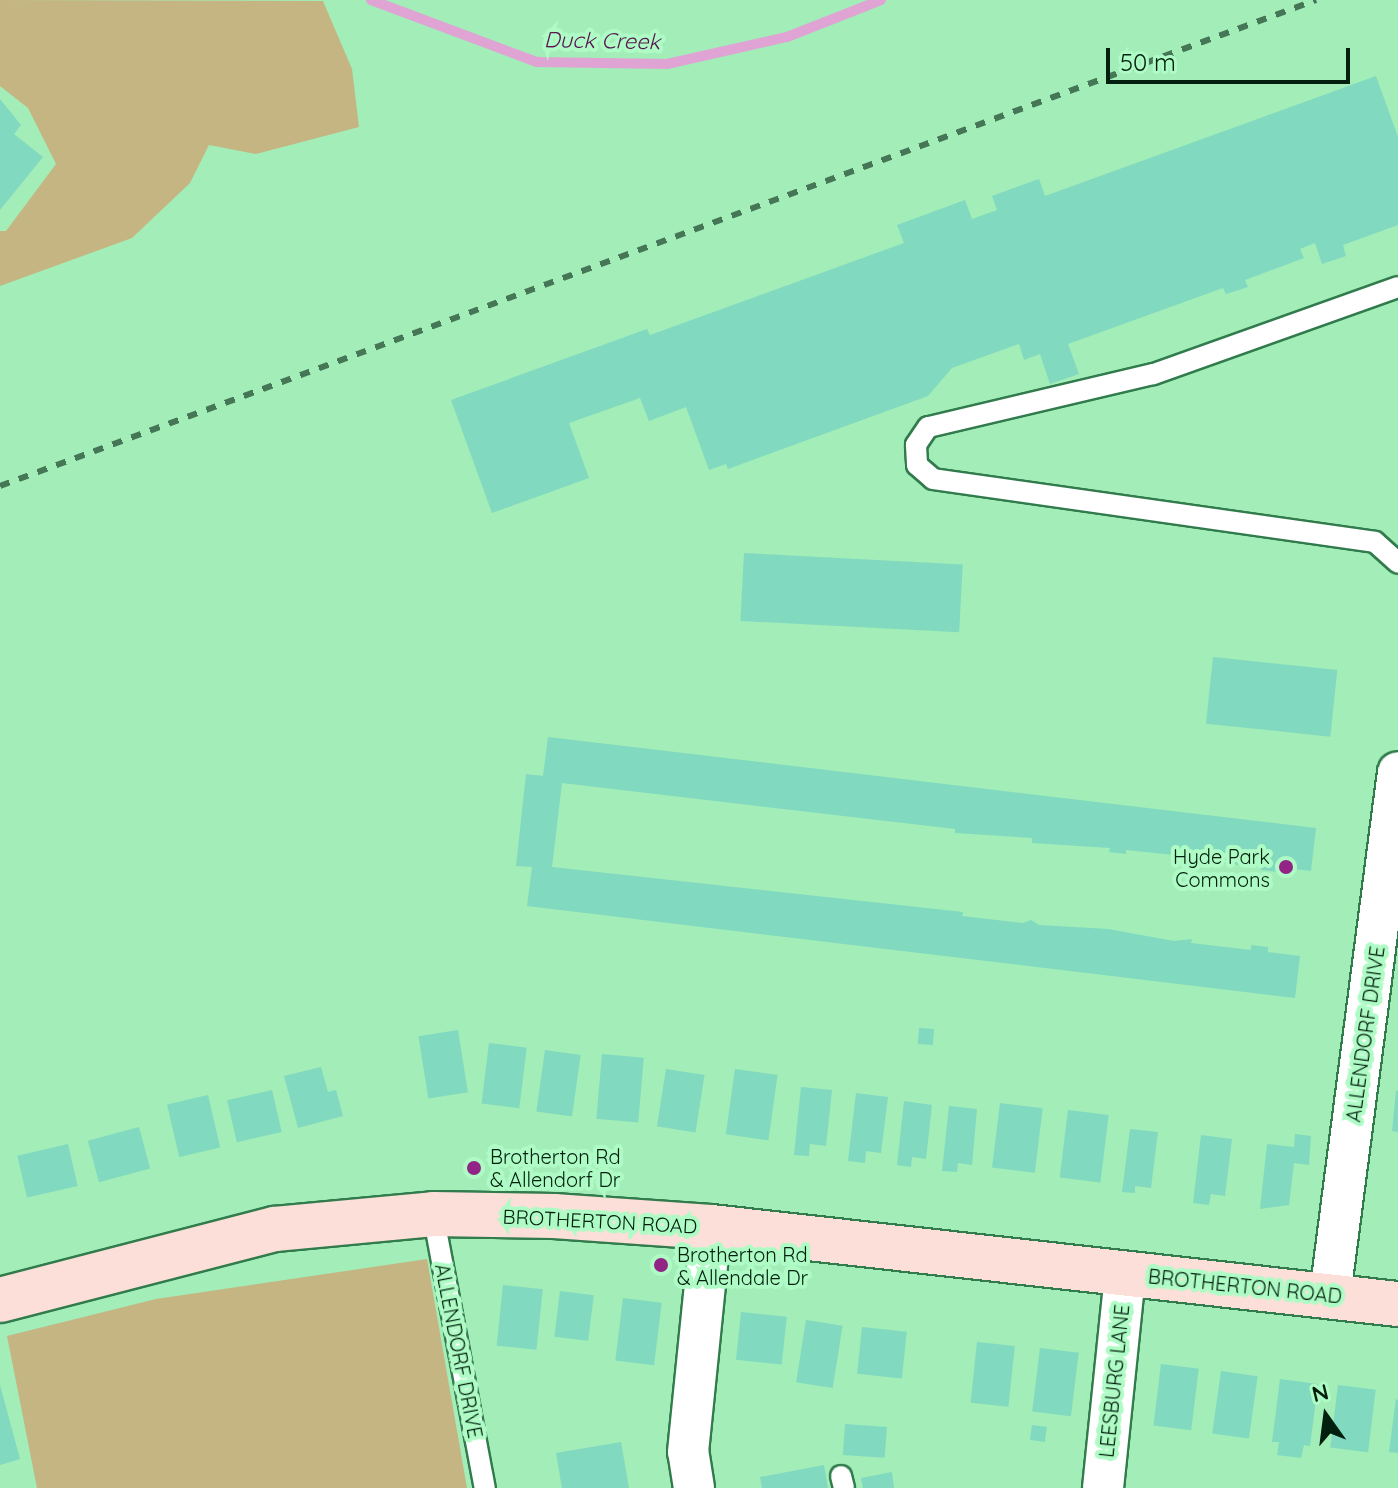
<!DOCTYPE html>
<html>
<head>
<meta charset="utf-8">
<style>
  body { margin:0 }
  #map { position:relative; width:1398px; height:1488px; overflow:hidden; background:#a2edb8; font-family:Quicksand,sans-serif }
  div>[style] { position:absolute }
  [style*='--x'] { left:calc(var(--x)*1px); top:calc(var(--y)*1px); width:calc(var(--w)*1px); rotate:calc(var(--a)*1deg) }
  .green>* { inset:0; background:#c5b582 }
  .stream>* { height:10px; margin:-5px; padding:0 5px; transform-origin:5px; border-radius:5px; background:#dfa4d4 }
  .building>* { inset:0; background:#81d9bf; transform-origin:0 0 }
  .roads { filter:drop-shadow(2px 0 #317b4c) drop-shadow(-2px 0 #317b4c) drop-shadow(0 2px #317b4c) drop-shadow(0 -2px #317b4c) }
  .lane>* { height:20px; margin:-10px; padding:0 10px; transform-origin:10px; border-radius:10px; background:#fff }
  .street>* { height:40px; margin:-20px; padding:0 20px; transform-origin:20px; border-radius:20px; background:#fff }
  .secondary>* { height:44px; margin:-22px; padding:0 22px; transform-origin:22px; border-radius:22px; background:#fbdfd8 }
  .rail>* { height:6px; margin-top:-3px; transform-origin:0; background:repeating-linear-gradient(90deg,#457655 0 10px,transparent 0 20px) }
  .dots>* { width:22px; height:22px; translate:-50% -50%; box-sizing:border-box; border:4px solid #affbc5; border-radius:50% }
  span { translate:-50% -50%; white-space:nowrap; text-align:center; line-height:1.15; -webkit-text-stroke:8px #affbc5; paint-order:stroke }
  .poi-label { font-size:20px; color:#02200d }
  .right { translate:-100% -50%; text-align:right }
  .left { translate:0 -50%; text-align:left }
  .street-label { font-size:20px; color:#02200d }
  .water-label { font-size:22px; color:#591451; font-style:italic }
  .north { position:absolute; left:1286px; top:1376px; width:80px; height:80px; -webkit-text-stroke:6px #affbc5; paint-order:stroke; rotate:346deg; font-size:22px; font-weight:700; line-height:32px; text-align:center; color:#02200d }
  .north::after { content:''; display:block; margin:auto; width:28px; height:36px; background:#02200d; clip-path:polygon(50% 0,100% 100%,50% 72%,0 100%) }
  .scale { position:absolute; left:1106px; top:48px; width:244px; height:36px; box-sizing:border-box; border:4px solid #02200d; border-top:0; padding-left:10px; font-size:24px; line-height:28px; white-space:nowrap; color:#02200d; -webkit-text-stroke:6px #affbc5; paint-order:stroke }
</style>
</head>
<body>
<div id="map">
  <div class="green">
    <div style="clip-path:polygon(0 0,323px 1px,352px 69px,359px 127px,256px 154px,209px 145px,190px 183px,132px 238px,0 286px,0 231px,6px 231px,56px 164px,28px 108px,0 86px)"></div>
    <div style="clip-path:polygon(427px 1259px,467px 1488px,37px 1488px,7px 1336px,156px 1299px)"></div>
  </div>
  <div class="stream">
    <div style="--x:371;--y:0;--w:177;--a:20.5"></div>
    <div style="--x:537;--y:62;--w:130;--a:0.9"></div>
    <div style="--x:667;--y:64;--w:123;--a:-12.7"></div>
    <div style="--x:787;--y:37;--w:101;--a:-21.5"></div>
  </div>
  <div class="building">
    <div style="clip-path:polygon(1376px 76px,1398px 137px,1398px 225px,1343px 245px,1346px 256px,1322px 264px,1315px 243px,1300px 249px,1304px 258px,1245px 280px,1248px 287px,1226px 294px,1223px 288px,1068px 344px,1079px 374px,1050px 384px,1040px 354px,1024px 360px,1019px 344px,952px 368px,928px 396px,728px 469px,726px 464px,709px 470px,686px 407px,649px 421px,640px 398px,569px 423px,589px 478px,492px 513px,451px 400px,647px 329px,650px 335px,904px 243px,897px 225px,965px 200px,972px 219px,997px 210px,992px 196px,1039px 179px,1045px 196px)"></div>
    <div style="clip-path:polygon(0 99px,21px 125px,14px 134px,43px 157px,0 210px)"></div>
    <div style="left:744px;top:553px;width:219px;height:68px;rotate:3deg"></div>
    <div style="left:1213px;top:657px;width:125px;height:67px;rotate:6deg"></div>
    <div style="clip-path:polygon(548px 737px,1316px 828px,1311px 871px,1278px 867px,1278px 872px,1261px 870px,1261px 866px,1192px 862px,1184px 856px,1126px 850px,1126px 854px,1109px 852px,1110px 848px,1032px 843px,1032px 838px,955px 833px,955px 829px,562px 783px,552px 867px,963px 912px,962px 916px,1023px 923px,1031px 920px,1039px 925px,1108px 929px,1174px 941px,1192px 939px,1191px 943px,1251px 950px,1251px 945px,1268px 947px,1268px 952px,1300px 956px,1295px 998px,527px 906px,532px 867px,516px 866px,526px 774px,543px 776px)"></div>
    <div style="left:919px;top:1028px;width:15px;height:16px;rotate:4deg"></div>
    <div style="left:458px;top:1030px;width:63px;height:40px;rotate:81deg"></div>
    <div style="left:489px;top:1043px;width:38px;height:61px;rotate:7deg"></div>
    <div style="left:545px;top:1050px;width:36px;height:62px;rotate:8deg"></div>
    <div style="left:602px;top:1054px;width:42px;height:65px;rotate:5deg"></div>
    <div style="clip-path:polygon(321px 1067px,328px 1092px,336px 1090px,343px 1116px,298px 1128px,284px 1076px)"></div>
    <div style="left:666px;top:1069px;width:39px;height:58px;rotate:9deg"></div>
    <div style="left:735px;top:1069px;width:43px;height:66px;rotate:8deg"></div>
    <div style="clip-path:polygon(801px 1087px,832px 1090px,826px 1146px,810px 1144px,809px 1156px,794px 1155px)"></div>
    <div style="left:272px;top:1090px;width:43px;height:46px;rotate:77deg"></div>
    <div style="clip-path:polygon(1396px 1091px,1398px 1091px,1398px 1132px,1392px 1131px)"></div>
    <div style="clip-path:polygon(856px 1093px,888px 1097px,881px 1153px,866px 1151px,865px 1163px,848px 1161px)"></div>
    <div style="left:208px;top:1095px;width:54px;height:42px;rotate:77deg"></div>
    <div style="clip-path:polygon(904px 1101px,932px 1105px,926px 1159px,912px 1157px,911px 1167px,897px 1165px)"></div>
    <div style="left:1000px;top:1103px;width:43px;height:65px;rotate:7deg"></div>
    <div style="clip-path:polygon(949px 1106px,977px 1109px,972px 1165px,958px 1163px,957px 1172px,942px 1171px)"></div>
    <div style="left:1068px;top:1110px;width:41px;height:68px;rotate:7deg"></div>
    <div style="left:139px;top:1127px;width:43px;height:53px;rotate:75deg"></div>
    <div style="clip-path:polygon(1130px 1129px,1158px 1132px,1151px 1188px,1135px 1186px,1135px 1193px,1122px 1192px)"></div>
    <div style="clip-path:polygon(1295px 1134px,1311px 1136px,1309px 1165px,1294px 1163px,1289px 1205px,1260px 1209px,1267px 1144px,1294px 1147px)"></div>
    <div style="clip-path:polygon(1201px 1135px,1232px 1139px,1225px 1196px,1211px 1194px,1209px 1205px,1193px 1203px)"></div>
    <div style="left:68px;top:1144px;width:43px;height:52px;rotate:77deg"></div>
    <div style="left:503px;top:1285px;width:40px;height:61px;rotate:6deg"></div>
    <div style="left:560px;top:1291px;width:34px;height:46px;rotate:7deg"></div>
    <div style="left:623px;top:1298px;width:39px;height:63px;rotate:7deg"></div>
    <div style="left:741px;top:1312px;width:46px;height:48px;rotate:6deg"></div>
    <div style="left:806px;top:1320px;width:37px;height:63px;rotate:9deg"></div>
    <div style="left:862px;top:1327px;width:45px;height:47px;rotate:6deg"></div>
    <div style="left:977px;top:1342px;width:38px;height:61px;rotate:6deg"></div>
    <div style="left:1040px;top:1348px;width:39px;height:64px;rotate:7deg"></div>
    <div style="left:1161px;top:1364px;width:38px;height:62px;rotate:7deg"></div>
    <div style="left:1221px;top:1371px;width:37px;height:63px;rotate:8deg"></div>
    <div style="clip-path:polygon(1280px 1379px,1318px 1384px,1310px 1446px,1304px 1445px,1301px 1458px,1277px 1455px,1279px 1442px,1272px 1442px)"></div>
    <div style="clip-path:polygon(0 1385px,20px 1459px,0 1465px)"></div>
    <div style="left:1338px;top:1385px;width:38px;height:63px;rotate:7deg"></div>
    <div style="clip-path:polygon(1396px 1399px,1398px 1400px,1398px 1453px,1389px 1452px)"></div>
    <div style="left:845px;top:1424px;width:42px;height:31px;rotate:4deg"></div>
    <div style="left:1032px;top:1425px;width:15px;height:15px;rotate:8deg"></div>
    <div style="clip-path:polygon(621px 1442px,629px 1488px,562px 1488px,556px 1453px)"></div>
    <div style="clip-path:polygon(824px 1465px,828px 1488px,762px 1488px,760px 1477px)"></div>
    <div style="clip-path:polygon(892px 1472px,894px 1488px,863px 1488px,861px 1478px)"></div>
  </div>
  <div class="roads">
    <div class="lane">
      <div style="--x:1398;--y:287;--w:260;--a:160.4"></div>
      <div style="--x:1153;--y:374;--w:231;--a:166.7"></div>
      <div style="--x:928;--y:427;--w:22;--a:124"></div>
      <div style="--x:916;--y:445;--w:20;--a:87"></div>
      <div style="--x:917;--y:465;--w:21;--a:41"></div>
      <div style="--x:933;--y:479;--w:446;--a:8.1"></div>
      <div style="--x:1375;--y:542;--w:31;--a:42"></div>
      <div style="--x:433;--y:1214;--w:279;--a:79.3"></div>
      <div style="--x:841;--y:1476;--w:12;--a:76"></div>
    </div>
    <div class="street">
      <div style="--x:1330;--y:1295;--w:527;--a:-82.59"></div>
      <div style="--x:694;--y:1488;--w:36;--a:-99"></div>
      <div style="--x:688;--y:1452;--w:226;--a:-84.2"></div>
      <div style="--x:1103;--y:1488;--w:215;--a:-84.1"></div>
    </div>
    <div class="secondary">
      <div style="--x:0;--y:1300;--w:284;--a:-14.5"></div>
      <div style="--x:275;--y:1229;--w:159;--a:-5.4"></div>
      <div style="--x:433;--y:1214;--w:121;--a:0.9"></div>
      <div style="--x:554;--y:1216;--w:157;--a:4"></div>
      <div style="--x:711;--y:1227;--w:691;--a:6.4"></div>
    </div>
  </div>
  <div class="rail">
    <div style="--x:0;--y:486;--w:1403;--a:-20.27"></div>
  </div>
  <div class="dots">
    <div style="left:1286px;top:867px;background:#922486"></div>
    <div style="left:474px;top:1168px;background:#922486"></div>
    <div style="left:661px;top:1265px;background:#922486"></div>
  </div>
  <div class="poi-label">
    <span class="right" style="left:1270px;top:868px">Hyde Park<br>Commons</span>
    <span class="left" style="left:490px;top:1168px">Brotherton Rd<br>&amp; Allendorf Dr</span>
    <span class="left" style="left:677px;top:1266px">Brotherton Rd<br>&amp; Allendale Dr</span>
  </div>
  <div class="street-label">
    <span style="left:1365px;top:1034px;rotate:-82deg">ALLENDORF DRIVE</span>
    <span style="left:600px;top:1221px;rotate:3deg">BROTHERTON ROAD</span>
    <span style="left:1245px;top:1286px;rotate:6deg">BROTHERTON ROAD</span>
    <span style="left:459px;top:1351px;rotate:79deg">ALLENDORF DRIVE</span>
    <span style="left:1114px;top:1381px;rotate:-84deg">LEESBURG LANE</span>
  </div>
  <div class="water-label">
    <span style="left:602px;top:41px;rotate:1deg">Duck Creek</span>
  </div>
  <div class="north">N</div>
  <div class="scale">50 m</div>
</div>
</body>
</html>
